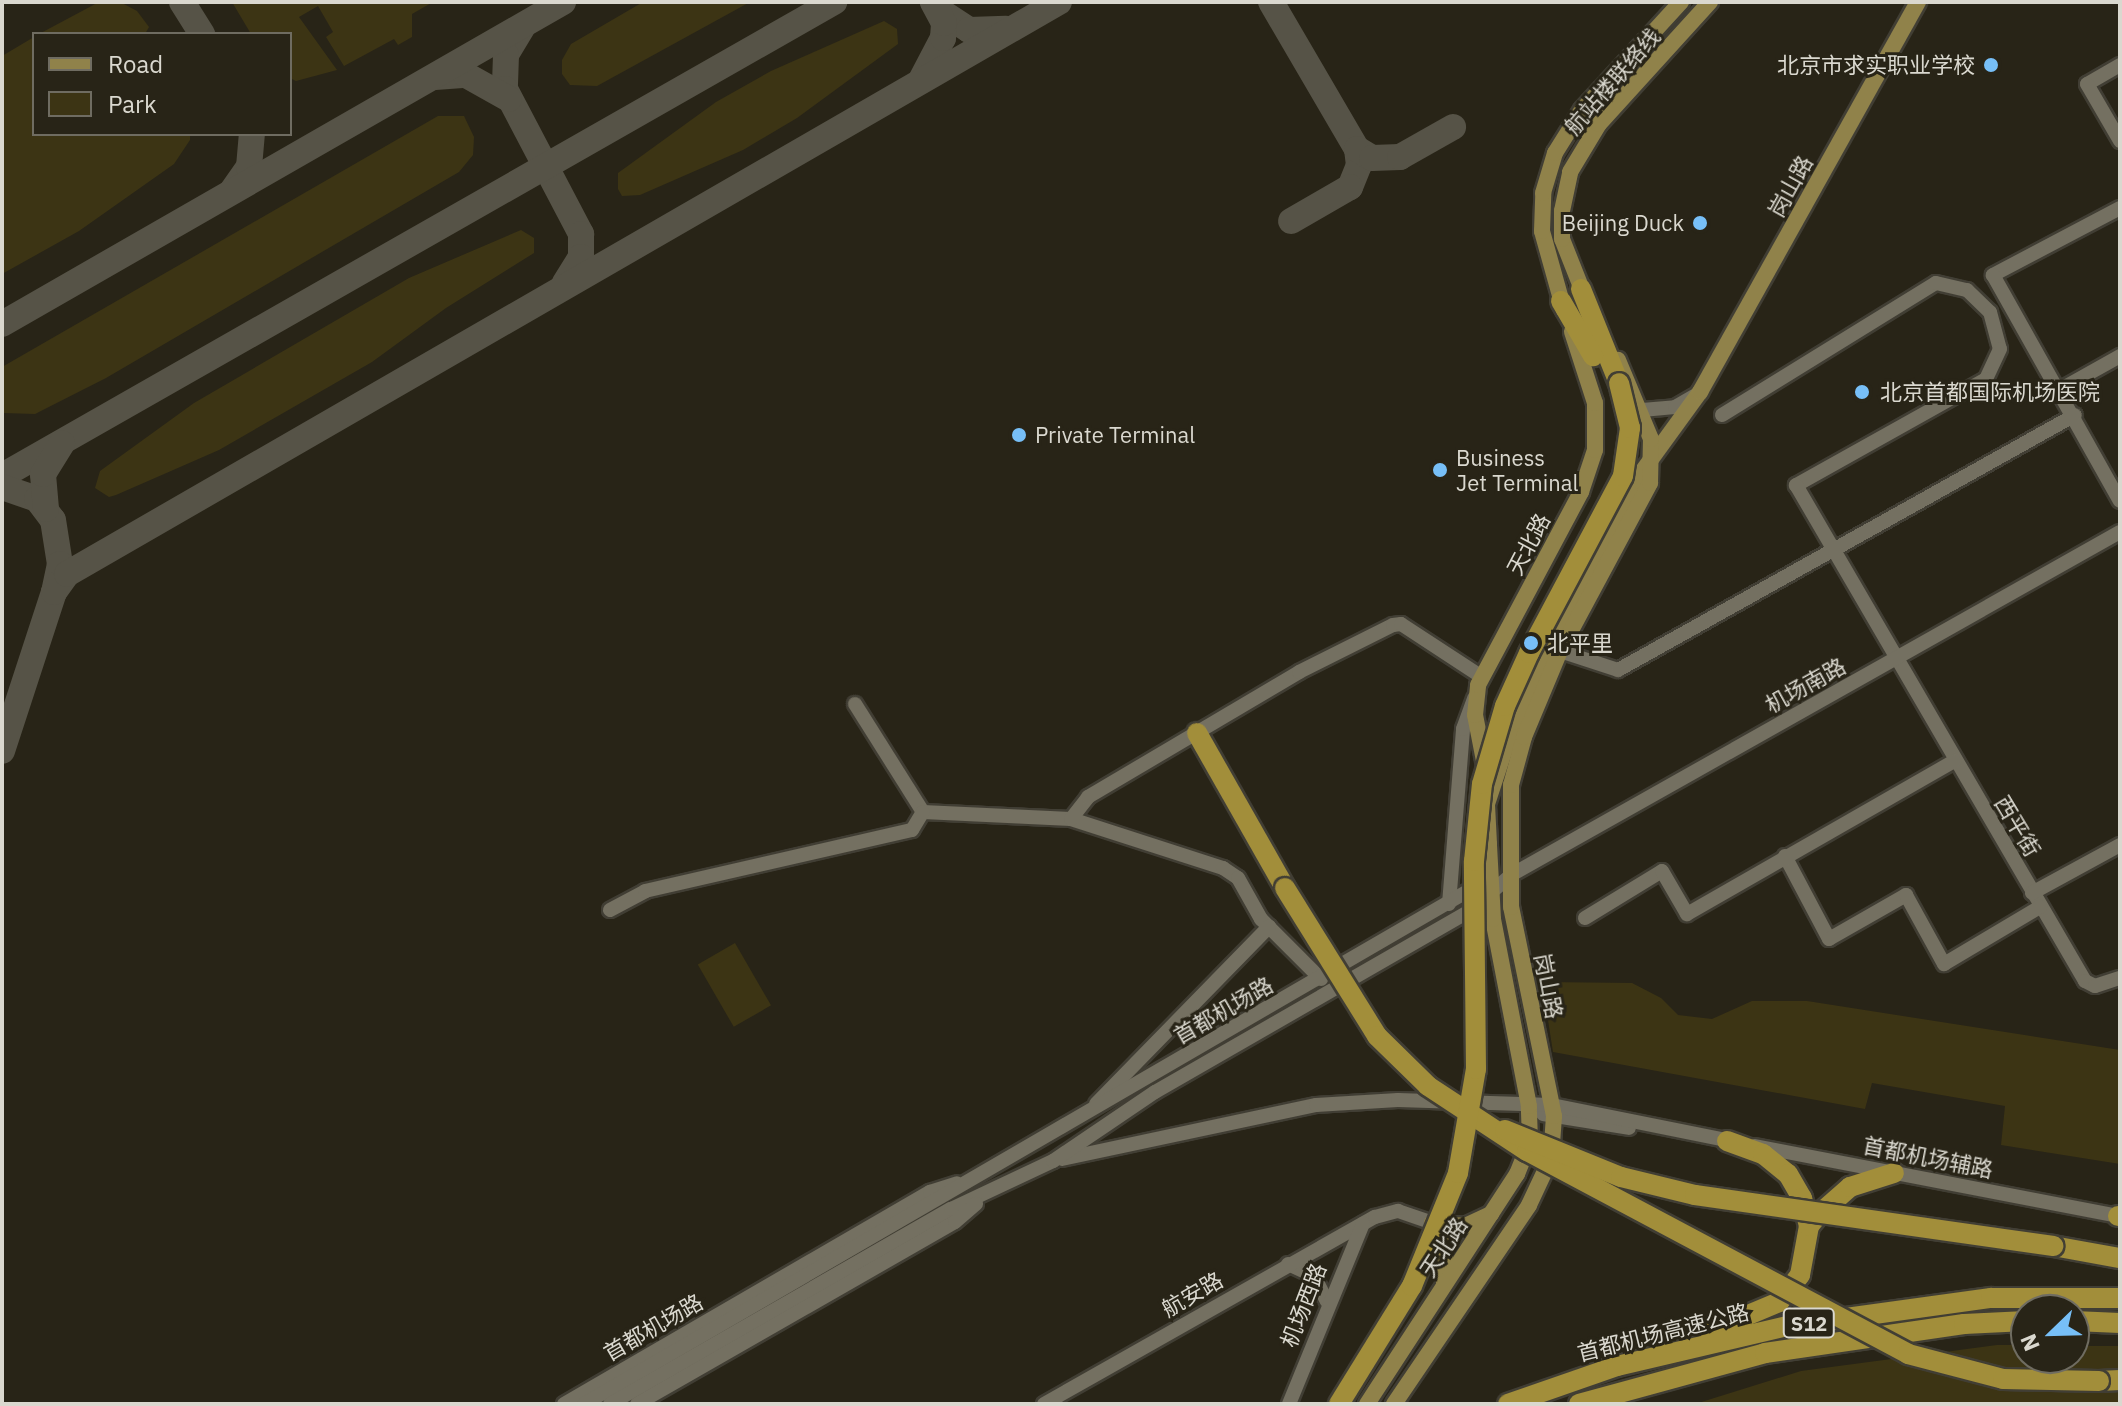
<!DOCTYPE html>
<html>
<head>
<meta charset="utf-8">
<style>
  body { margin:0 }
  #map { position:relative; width:2122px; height:1406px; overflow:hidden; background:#282417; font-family:"IBM Plex Sans","Noto Sans SC",sans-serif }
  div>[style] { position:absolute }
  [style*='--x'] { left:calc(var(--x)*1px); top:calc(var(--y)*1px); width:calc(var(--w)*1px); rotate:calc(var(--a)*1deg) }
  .green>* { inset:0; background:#3c3414; transform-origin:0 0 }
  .taxiway>* { height:26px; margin:-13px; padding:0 13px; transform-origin:13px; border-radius:13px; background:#565347 }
  .roads { filter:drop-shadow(2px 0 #413e34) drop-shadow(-2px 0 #413e34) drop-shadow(0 2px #413e34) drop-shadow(0 -2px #413e34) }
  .minor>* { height:14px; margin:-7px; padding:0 7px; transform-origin:7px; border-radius:7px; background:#747061 }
  .major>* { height:16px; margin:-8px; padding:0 8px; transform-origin:8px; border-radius:8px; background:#90824a }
  .highway>* { height:20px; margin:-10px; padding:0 10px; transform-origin:10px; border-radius:10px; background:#a28e3a }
  .bridges { filter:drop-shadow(2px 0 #413e34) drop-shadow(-2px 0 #413e34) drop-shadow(0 2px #413e34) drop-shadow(0 -2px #413e34) }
  .highway-bridge>* { height:20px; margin:-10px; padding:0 10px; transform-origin:10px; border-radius:10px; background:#a28e3a }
  .dots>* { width:22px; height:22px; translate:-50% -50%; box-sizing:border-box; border:4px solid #282417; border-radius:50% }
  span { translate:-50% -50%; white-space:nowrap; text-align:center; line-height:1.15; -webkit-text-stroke:6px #282417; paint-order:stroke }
  .shield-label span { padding:2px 6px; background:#282417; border:2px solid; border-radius:6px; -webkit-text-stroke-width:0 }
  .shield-label { font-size:20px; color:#dad8cf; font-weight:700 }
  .poi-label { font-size:22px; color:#dad8cf }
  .right { translate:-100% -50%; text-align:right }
  .left { translate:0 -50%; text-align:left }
  .street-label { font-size:22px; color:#dad8cf }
  .frame { position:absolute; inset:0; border:4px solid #dad8cf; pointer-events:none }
  .legend { position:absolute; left:32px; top:32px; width:260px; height:104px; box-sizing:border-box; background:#282417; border:2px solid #6f6c61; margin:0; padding:10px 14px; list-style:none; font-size:24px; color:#dad8cf }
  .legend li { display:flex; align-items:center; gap:16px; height:40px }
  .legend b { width:40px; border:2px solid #6f6c61 }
  .north { position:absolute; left:2010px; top:1294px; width:80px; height:80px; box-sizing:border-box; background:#282417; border:2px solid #6f6c61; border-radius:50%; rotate:247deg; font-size:22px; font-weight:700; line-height:32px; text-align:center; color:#dad8cf }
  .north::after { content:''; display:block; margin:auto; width:28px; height:36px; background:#77bff7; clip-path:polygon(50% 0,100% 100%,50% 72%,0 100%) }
</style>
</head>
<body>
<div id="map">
  <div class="green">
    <div style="clip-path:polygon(99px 2px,120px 2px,137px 11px,149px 27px,145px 34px,39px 34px)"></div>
    <div style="clip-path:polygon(232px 2px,433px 2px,412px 14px,412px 37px,398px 45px,394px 39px,344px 66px,326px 37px,333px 32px,318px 6px,299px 17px,337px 70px,296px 81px,290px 78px,290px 34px,251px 34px)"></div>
    <div style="clip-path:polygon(643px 2px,750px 2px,597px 86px,570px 85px,562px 74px,562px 60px,571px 44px)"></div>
    <div style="clip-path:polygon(884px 21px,897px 29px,898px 44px,797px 118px,743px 150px,640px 195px,622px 196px,618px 189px,618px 173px,716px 102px,771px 71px)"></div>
    <div style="clip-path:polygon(34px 37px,34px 134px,190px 134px,190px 140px,174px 164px,79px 231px,2px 274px,2px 56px)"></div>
    <div style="clip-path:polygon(438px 116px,464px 116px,474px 137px,473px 155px,459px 172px,106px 378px,35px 414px,3px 413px,2px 367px)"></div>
    <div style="clip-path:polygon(521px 230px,534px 238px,534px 253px,446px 308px,372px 362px,219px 450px,116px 495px,109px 497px,95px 488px,100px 471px,194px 403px,409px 278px)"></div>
    <div style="left:735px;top:943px;width:72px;height:43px;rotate:60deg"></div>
    <div style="clip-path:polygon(1542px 982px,1632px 983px,1661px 998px,1678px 1015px,1712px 1019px,1752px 1001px,1807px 1001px,2120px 1050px,2120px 1164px,2001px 1145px,2005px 1106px,1872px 1083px,1865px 1109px,1553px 1052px)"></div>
    <div style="clip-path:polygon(1997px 1345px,2026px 1345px,2026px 1358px,2074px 1358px,2074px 1346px,2120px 1346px,2120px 1404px,1695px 1404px,1801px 1371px)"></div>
  </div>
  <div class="taxiway">
    <div style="--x:182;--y:2;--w:38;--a:58"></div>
    <div style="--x:1271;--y:2;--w:170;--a:59.7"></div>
    <div style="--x:1357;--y:149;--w:16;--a:83"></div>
    <div style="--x:1359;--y:165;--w:24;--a:112"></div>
    <div style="--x:1350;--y:187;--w:68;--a:150"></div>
    <div style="--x:940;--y:11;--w:35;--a:33"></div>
    <div style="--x:969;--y:30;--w:37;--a:-2"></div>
    <div style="--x:522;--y:28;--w:31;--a:121"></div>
    <div style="--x:506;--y:55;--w:34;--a:92"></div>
    <div style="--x:505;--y:89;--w:164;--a:62.3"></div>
    <div style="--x:581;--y:234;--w:23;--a:90"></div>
    <div style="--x:581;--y:257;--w:31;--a:122"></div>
    <div style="--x:435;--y:77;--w:31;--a:-4"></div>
    <div style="--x:466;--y:75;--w:49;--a:29.2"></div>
    <div style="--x:922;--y:78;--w:45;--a:-62.3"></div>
    <div style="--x:943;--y:38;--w:15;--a:-86"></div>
    <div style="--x:944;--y:23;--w:24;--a:-118"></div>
    <div style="--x:1357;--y:149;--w:17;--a:31"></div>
    <div style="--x:1372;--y:158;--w:28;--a:-2"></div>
    <div style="--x:1400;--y:157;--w:61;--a:-29.5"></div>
    <div style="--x:232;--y:191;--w:29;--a:-55"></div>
    <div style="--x:249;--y:167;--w:33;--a:-85"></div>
    <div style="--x:2;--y:324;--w:647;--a:-29.85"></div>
    <div style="--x:2;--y:476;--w:958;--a:-29.67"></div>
    <div style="--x:2;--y:487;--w:37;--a:19"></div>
    <div style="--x:37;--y:499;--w:26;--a:53"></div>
    <div style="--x:53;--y:520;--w:45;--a:81"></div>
    <div style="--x:60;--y:564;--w:29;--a:102"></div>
    <div style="--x:46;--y:509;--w:35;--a:-95"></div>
    <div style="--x:43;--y:474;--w:36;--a:-58"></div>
    <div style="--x:2;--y:751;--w:167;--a:-71.9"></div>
    <div style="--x:54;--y:592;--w:22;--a:-54"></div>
    <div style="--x:67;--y:574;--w:1145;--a:-29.97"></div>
  </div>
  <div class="roads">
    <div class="minor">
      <div style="--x:2120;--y:65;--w:38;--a:150"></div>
      <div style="--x:2087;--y:84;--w:66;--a:59.9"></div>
      <div style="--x:2120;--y:208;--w:144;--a:152.2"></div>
      <div style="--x:1993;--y:275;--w:259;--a:60.7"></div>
      <div style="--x:2061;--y:389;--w:68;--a:-29.2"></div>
      <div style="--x:1642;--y:410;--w:33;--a:-5"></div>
      <div style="--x:1675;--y:407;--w:22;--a:-30"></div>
      <div style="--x:1722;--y:415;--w:251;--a:-31.7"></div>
      <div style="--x:1936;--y:283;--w:32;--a:13"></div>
      <div style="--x:1967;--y:290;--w:32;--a:44"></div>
      <div style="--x:1990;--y:312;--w:38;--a:75"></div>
      <div style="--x:2000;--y:349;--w:33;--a:115"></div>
      <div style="--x:1986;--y:379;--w:218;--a:150.8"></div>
      <div style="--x:1796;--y:485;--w:574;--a:59.77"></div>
      <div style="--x:2085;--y:981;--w:11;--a:27"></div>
      <div style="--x:2095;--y:986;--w:26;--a:-18"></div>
      <div style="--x:1560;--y:651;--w:61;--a:18.1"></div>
      <div style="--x:1618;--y:670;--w:523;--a:-29.16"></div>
      <div style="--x:855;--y:704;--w:128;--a:57.8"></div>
      <div style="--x:923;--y:812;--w:148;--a:2.7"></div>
      <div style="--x:1071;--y:819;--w:160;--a:17.9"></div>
      <div style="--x:1223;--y:868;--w:18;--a:34"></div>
      <div style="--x:1238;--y:878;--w:47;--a:60.7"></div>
      <div style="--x:1261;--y:919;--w:85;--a:45"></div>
      <div style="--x:1071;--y:819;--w:28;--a:-52"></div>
      <div style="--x:1088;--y:797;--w:245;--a:-30.6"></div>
      <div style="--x:1299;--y:672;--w:105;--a:-26.6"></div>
      <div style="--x:1393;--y:625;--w:8;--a:-7"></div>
      <div style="--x:1401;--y:624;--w:97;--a:33.2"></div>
      <div style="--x:1785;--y:856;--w:94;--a:62.1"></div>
      <div style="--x:1829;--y:939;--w:89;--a:-29.7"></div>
      <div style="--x:1906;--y:895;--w:79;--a:61.2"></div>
      <div style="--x:1944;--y:964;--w:112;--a:-30.7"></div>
      <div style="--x:2032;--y:893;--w:100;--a:-28.6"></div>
      <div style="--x:1449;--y:904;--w:176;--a:-85.4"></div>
      <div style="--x:1463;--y:729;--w:33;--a:-70"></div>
      <div style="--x:610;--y:910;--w:40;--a:-28"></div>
      <div style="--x:645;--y:891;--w:274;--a:-12.9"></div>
      <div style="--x:912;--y:830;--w:21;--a:-59"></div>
      <div style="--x:1585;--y:918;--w:90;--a:-31.4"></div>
      <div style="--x:1662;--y:871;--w:50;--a:59.8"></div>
      <div style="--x:1687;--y:914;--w:308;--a:-29.8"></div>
      <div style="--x:1096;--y:1104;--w:248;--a:-45.7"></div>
      <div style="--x:1543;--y:1114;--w:87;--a:9.2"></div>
      <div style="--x:1755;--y:1146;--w:372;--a:10.9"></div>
      <div style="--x:1062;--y:1159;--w:260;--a:-12"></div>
      <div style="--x:1316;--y:1105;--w:82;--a:-3.5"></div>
      <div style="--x:1398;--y:1100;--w:154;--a:1.9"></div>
      <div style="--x:1552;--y:1105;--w:187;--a:11.4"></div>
      <div style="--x:1288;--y:1264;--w:29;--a:25"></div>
      <div style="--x:1314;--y:1276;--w:28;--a:63"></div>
      <div style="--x:564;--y:1404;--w:423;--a:-30.1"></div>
      <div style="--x:930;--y:1192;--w:28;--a:-18"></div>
      <div style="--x:584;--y:1404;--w:1036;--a:-30.13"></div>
      <div style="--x:610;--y:1404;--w:393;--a:-29.8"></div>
      <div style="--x:951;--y:1209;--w:113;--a:-25.2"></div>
      <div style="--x:1053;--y:1161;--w:123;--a:-34.1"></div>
      <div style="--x:1155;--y:1092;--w:363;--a:-29.9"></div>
      <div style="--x:1470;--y:911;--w:55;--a:-41.3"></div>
      <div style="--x:1511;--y:875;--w:699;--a:-29.39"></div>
      <div style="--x:637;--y:1404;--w:366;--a:-29.8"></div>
      <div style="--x:955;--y:1222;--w:28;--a:-41"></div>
      <div style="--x:1044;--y:1404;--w:380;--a:-29.5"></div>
      <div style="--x:1375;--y:1217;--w:24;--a:-15"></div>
      <div style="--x:1398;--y:1211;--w:36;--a:19"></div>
      <div style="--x:1289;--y:1404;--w:195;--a:-67.7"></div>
    </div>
    <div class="major">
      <div style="--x:1585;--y:297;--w:62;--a:-111.6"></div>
      <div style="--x:1562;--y:239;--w:28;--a:-90"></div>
      <div style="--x:1562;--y:211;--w:40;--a:-78"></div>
      <div style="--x:1570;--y:172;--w:56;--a:-58.9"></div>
      <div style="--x:1599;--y:124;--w:165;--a:-47.7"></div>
      <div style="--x:1564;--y:310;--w:82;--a:-105.6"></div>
      <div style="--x:1542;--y:231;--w:38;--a:-88"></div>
      <div style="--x:1543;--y:193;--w:42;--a:-73.3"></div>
      <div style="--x:1555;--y:153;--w:51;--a:-57.9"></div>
      <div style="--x:1582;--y:110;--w:147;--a:-47.5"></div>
      <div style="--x:1486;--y:771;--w:57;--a:-101.1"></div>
      <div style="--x:1475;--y:715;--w:30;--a:-84"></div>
      <div style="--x:1478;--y:685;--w:219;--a:-61.9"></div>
      <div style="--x:1581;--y:492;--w:44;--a:-71.6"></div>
      <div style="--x:1595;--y:450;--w:47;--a:-90"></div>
      <div style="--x:1595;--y:403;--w:75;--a:-107.9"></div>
      <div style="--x:1432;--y:1223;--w:29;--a:63"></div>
      <div style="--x:1445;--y:1249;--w:33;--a:92"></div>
      <div style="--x:1432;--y:1223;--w:33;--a:5"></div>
      <div style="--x:1465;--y:1226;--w:29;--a:-25"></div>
      <div style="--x:1367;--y:1404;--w:275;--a:-56.9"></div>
      <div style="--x:1517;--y:1174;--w:35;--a:-68"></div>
      <div style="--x:1530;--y:1141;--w:35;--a:-92"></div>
      <div style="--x:1529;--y:1106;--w:190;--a:-100.9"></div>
      <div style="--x:1493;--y:919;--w:75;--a:-93.1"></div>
      <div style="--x:1489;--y:844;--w:40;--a:-92.9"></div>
      <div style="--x:1487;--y:804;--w:86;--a:-71.8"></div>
      <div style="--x:1514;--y:722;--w:271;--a:-63.2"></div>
      <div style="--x:1636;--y:480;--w:109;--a:-54"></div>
      <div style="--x:1700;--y:392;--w:447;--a:-60.8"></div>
      <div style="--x:1394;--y:1404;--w:240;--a:-55.8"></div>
      <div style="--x:1529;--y:1205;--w:52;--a:-64.9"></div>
      <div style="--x:1551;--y:1158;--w:42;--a:-85.9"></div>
      <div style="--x:1554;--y:1116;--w:213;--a:-101.6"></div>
      <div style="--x:1511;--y:907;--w:122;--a:-90"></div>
      <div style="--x:1511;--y:785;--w:50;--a:-74.8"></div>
      <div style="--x:1524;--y:737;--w:93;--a:-67.3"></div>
      <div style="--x:1560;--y:651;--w:191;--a:-61.8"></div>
      <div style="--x:1650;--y:483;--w:44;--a:-88.7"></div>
      <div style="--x:1651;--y:439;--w:86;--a:-112.7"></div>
    </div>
    <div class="highway">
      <div style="--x:1581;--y:289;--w:101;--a:68"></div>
      <div style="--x:1561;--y:301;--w:64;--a:59.8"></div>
      <div style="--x:1197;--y:733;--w:178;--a:60.4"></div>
      <div style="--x:1727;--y:1141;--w:38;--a:20"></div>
      <div style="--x:1763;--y:1154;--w:32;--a:39"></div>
      <div style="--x:1788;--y:1174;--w:28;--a:60"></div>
      <div style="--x:1802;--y:1198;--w:29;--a:76"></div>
      <div style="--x:2118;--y:1216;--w:2;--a:0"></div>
      <div style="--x:2053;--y:1246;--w:68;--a:10.2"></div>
      <div style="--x:2074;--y:1321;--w:46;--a:2.5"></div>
      <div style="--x:1710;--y:1331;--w:75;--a:-22.8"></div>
      <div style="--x:1779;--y:1302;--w:34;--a:-52"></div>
      <div style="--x:1800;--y:1275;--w:50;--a:-79.6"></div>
      <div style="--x:1809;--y:1226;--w:13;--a:-51"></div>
      <div style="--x:1817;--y:1216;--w:44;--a:-41.3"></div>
      <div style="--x:1850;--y:1187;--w:46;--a:-17.7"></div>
      <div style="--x:2099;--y:1381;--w:21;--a:-3"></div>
      <div style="--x:1508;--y:1404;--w:115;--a:-19.2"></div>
      <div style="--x:1617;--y:1366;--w:176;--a:-13.2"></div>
      <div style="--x:1788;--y:1326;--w:205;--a:-7.9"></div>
      <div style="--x:1991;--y:1298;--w:129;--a:0"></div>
      <div style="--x:1579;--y:1404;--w:193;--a:-15.3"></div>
      <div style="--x:1765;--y:1353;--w:201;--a:-8.3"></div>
      <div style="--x:1964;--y:1324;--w:62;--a:-2.8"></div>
    </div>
  </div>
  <div class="bridges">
    <div class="highway-bridge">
      <div style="--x:1285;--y:888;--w:174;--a:58.1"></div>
      <div style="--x:1377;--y:1036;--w:71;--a:44.4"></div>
      <div style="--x:1428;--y:1086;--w:118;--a:33.3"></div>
      <div style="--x:1527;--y:1151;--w:432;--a:28"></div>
      <div style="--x:1908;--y:1354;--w:98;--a:14.7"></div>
      <div style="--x:2003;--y:1379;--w:96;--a:1.2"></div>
      <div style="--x:1505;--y:1130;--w:125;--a:22.1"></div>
      <div style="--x:1621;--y:1177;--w:76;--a:13.7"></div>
      <div style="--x:1695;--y:1195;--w:362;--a:8.1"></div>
      <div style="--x:1339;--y:1404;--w:139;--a:-58.3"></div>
      <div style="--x:1412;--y:1286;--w:122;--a:-67.8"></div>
      <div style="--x:1458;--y:1173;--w:106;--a:-80.2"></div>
      <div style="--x:1476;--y:1069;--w:208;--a:-90.6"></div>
      <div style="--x:1474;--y:861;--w:77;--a:-84.1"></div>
      <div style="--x:1482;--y:784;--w:81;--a:-73.6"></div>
      <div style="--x:1505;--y:706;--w:58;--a:-65.6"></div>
      <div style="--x:1529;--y:653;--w:200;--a:-62"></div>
      <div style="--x:1623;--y:476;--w:49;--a:-81.7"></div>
      <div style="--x:1630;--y:428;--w:46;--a:-103.7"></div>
    </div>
  </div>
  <div class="dots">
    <div style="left:1991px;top:65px;background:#77bff7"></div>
    <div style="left:1700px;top:223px;background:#77bff7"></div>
    <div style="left:1862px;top:392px;background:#77bff7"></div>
    <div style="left:1019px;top:435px;background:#77bff7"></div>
    <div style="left:1440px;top:470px;background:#77bff7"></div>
    <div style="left:1531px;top:643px;background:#77bff7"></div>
  </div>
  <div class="shield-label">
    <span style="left:1809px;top:1323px">S12</span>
  </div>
  <div class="poi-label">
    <span class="right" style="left:1975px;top:65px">北京市求实职业学校</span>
    <span class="right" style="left:1684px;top:223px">Beijing Duck</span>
    <span class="left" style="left:1880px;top:392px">北京首都国际机场医院</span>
    <span class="left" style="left:1035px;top:435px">Private Terminal</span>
    <span class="left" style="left:1456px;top:470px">Business<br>Jet Terminal</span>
    <span class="left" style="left:1547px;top:643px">北平里</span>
  </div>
  <div class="street-label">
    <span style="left:1612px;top:81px;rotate:-49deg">航站楼联络线</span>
    <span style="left:1790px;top:186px;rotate:-61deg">岗山路</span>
    <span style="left:1528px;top:544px;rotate:-62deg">天北路</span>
    <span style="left:1805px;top:685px;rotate:-29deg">机场南路</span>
    <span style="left:2018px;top:826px;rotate:59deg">西平街</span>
    <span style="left:1549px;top:986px;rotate:79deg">岗山路</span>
    <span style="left:1223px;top:1010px;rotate:-30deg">首都机场路</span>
    <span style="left:1928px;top:1157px;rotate:11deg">首都机场辅路</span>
    <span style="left:1443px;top:1247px;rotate:-57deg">天北路</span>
    <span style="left:1192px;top:1294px;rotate:-30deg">航安路</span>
    <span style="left:1303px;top:1305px;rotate:-69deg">机场西路</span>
    <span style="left:653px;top:1327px;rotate:-30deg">首都机场路</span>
    <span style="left:1663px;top:1332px;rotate:-14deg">首都机场高速公路</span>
  </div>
  <div class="frame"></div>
  <ul class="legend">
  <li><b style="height:10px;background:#90824a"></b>Road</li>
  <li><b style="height:22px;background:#3c3414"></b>Park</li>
  </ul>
  <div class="north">N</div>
</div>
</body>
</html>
